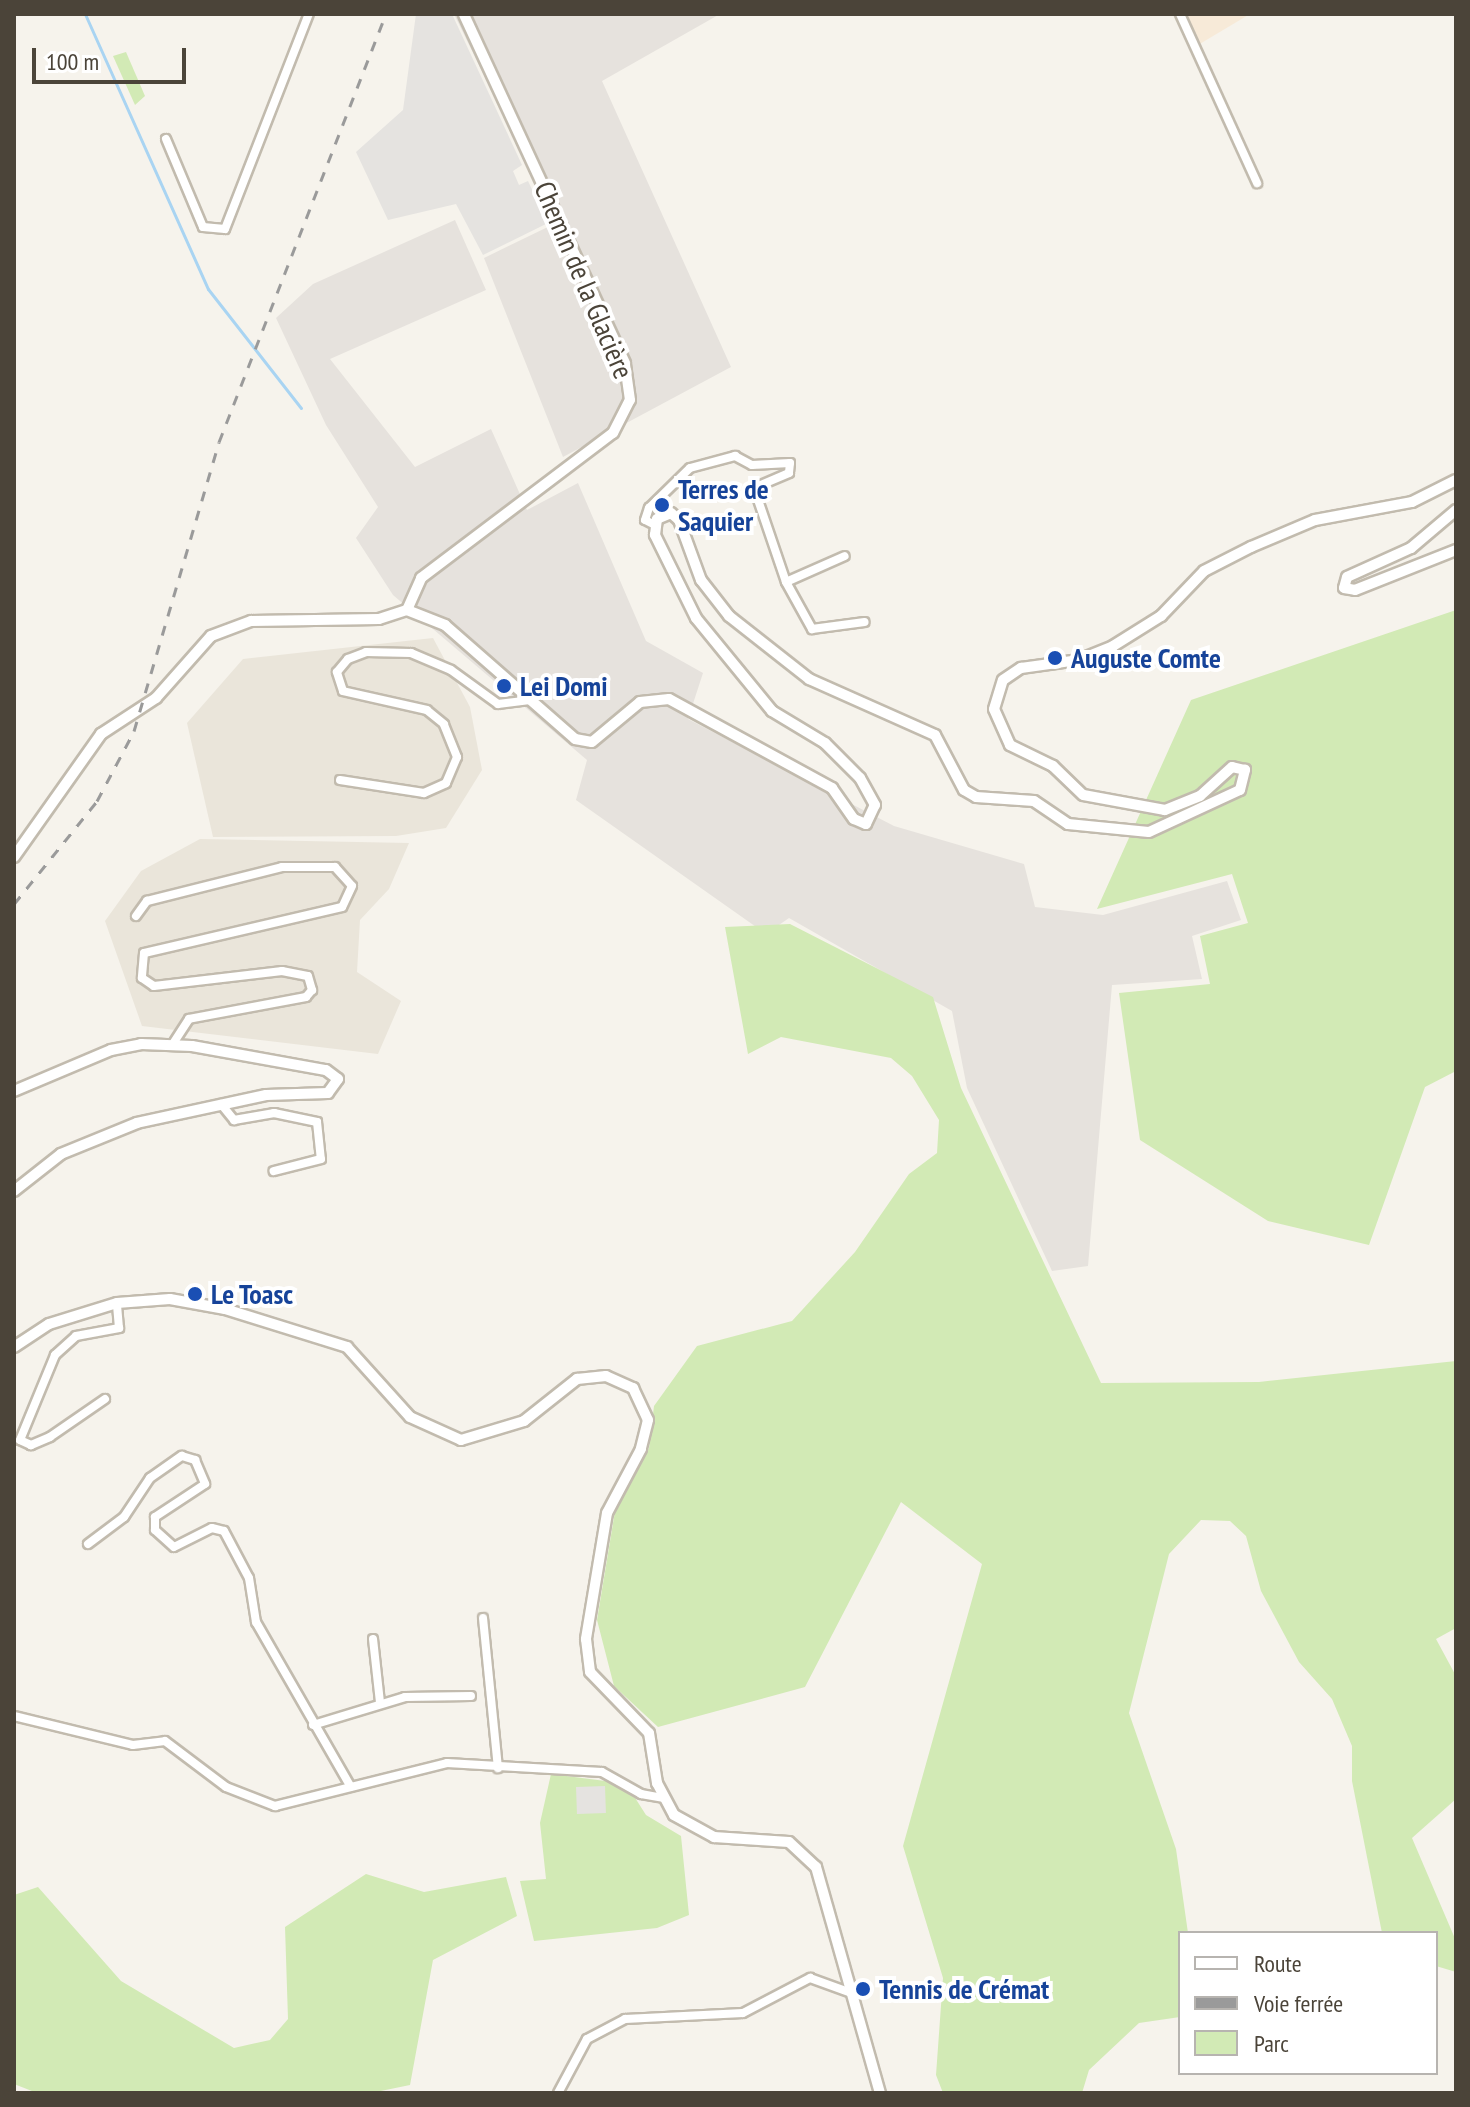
<!DOCTYPE html>
<html>
<head>
<meta charset="utf-8">
<style>
  body { margin:0 }
  #map { position:relative; width:1470px; height:2107px; overflow:hidden; background:#f6f3ec; font-family:"PT Sans Narrow",sans-serif }
  div>[style] { position:absolute }
  [style*='--x'] { left:calc(var(--x)*1px); top:calc(var(--y)*1px); width:calc(var(--w)*1px); rotate:calc(var(--a)*1deg) }
  .residential>* { inset:0; background:#eae5da }
  .commercial>* { inset:0; background:#f7ead8 }
  .industrial>* { inset:0; background:#e6e2dd }
  .green>* { inset:0; background:#d2eab5 }
  .parking>* { inset:0; background:#e5e3e0; transform-origin:0 0 }
  .stream>* { height:3px; margin:-1.5px; padding:0 1.5px; transform-origin:1.5px; border-radius:1.5px; background:#a9d4f2 }
  .roads { filter:drop-shadow(2px 0 #c2bbae) drop-shadow(-2px 0 #c2bbae) drop-shadow(0 2px #c2bbae) drop-shadow(0 -2px #c2bbae) }
  .minor>* { height:8px; margin:-4px; padding:0 4px; transform-origin:4px; border-radius:4px; background:#fff }
  .tertiary>* { height:10px; margin:-5px; padding:0 5px; transform-origin:5px; border-radius:5px; background:#fff }
  .rail>* { height:3px; margin-top:-1.5px; transform-origin:0; background:repeating-linear-gradient(90deg,#9a9a9a 0 10px,transparent 0 20px) }
  .dots>* { width:22px; height:22px; translate:-50% -50%; box-sizing:border-box; border:4px solid #fff; border-radius:50% }
  span { translate:-50% -50%; white-space:nowrap; text-align:center; line-height:1.15; -webkit-text-stroke:8px #fff; paint-order:stroke }
  .street-label { font-size:28px; color:#4b4439 }
  .transit-label { font-size:28px; color:#164399; font-weight:700 }
  .left { translate:0 -50%; text-align:left }
  .frame { position:absolute; inset:0; border:16px solid #4b4439; pointer-events:none }
  .legend { position:absolute; left:1178px; top:1931px; width:260px; height:144px; box-sizing:border-box; background:#fff; border:2px solid #b7b4b0; margin:0; padding:10px 14px; list-style:none; font-size:24px; color:#4b4439 }
  .legend li { display:flex; align-items:center; gap:16px; height:40px }
  .legend b { width:40px; border:2px solid #b7b4b0 }
  .scale { position:absolute; left:32px; top:48px; width:154px; height:36px; box-sizing:border-box; border:4px solid #4b4439; border-top:0; padding-left:10px; font-size:24px; line-height:28px; white-space:nowrap; color:#4b4439; -webkit-text-stroke:6px #fff; paint-order:stroke }
</style>
</head>
<body>
<div id="map">
  <div class="residential">
    <div style="clip-path:polygon(433px 638px,470px 707px,482px 770px,446px 828px,396px 836px,213px 837px,187px 723px,243px 659px)"></div>
    <div style="clip-path:polygon(200px 839px,409px 843px,389px 889px,360px 920px,357px 972px,401px 1001px,378px 1054px,142px 1026px,105px 921px,141px 871px)"></div>
  </div>
  <div class="commercial">
    <div style="clip-path:polygon(1183px 14px,1250px 14px,1198px 45px)"></div>
  </div>
  <div class="industrial">
    <div style="clip-path:polygon(454px 14px,720px 14px,602px 81px,731px 367px,563px 457px,484px 258px,556px 223px)"></div>
    <div style="clip-path:polygon(455px 220px,486px 290px,330px 359px,415px 467px,491px 429px,527px 510px,578px 483px,646px 641px,703px 673px,688px 719px,894px 826px,1024px 864px,1035px 907px,1103px 915px,1227px 881px,1241px 920px,1192px 936px,1202px 979px,1112px 985px,1088px 1266px,1052px 1271px,967px 1088px,952px 1011px,789px 918px,766px 934px,576px 800px,587px 760px,393px 595px,356px 538px,378px 507px,326px 425px,276px 318px,313px 284px)"></div>
  </div>
  <div class="green">
    <div style="clip-path:polygon(126px 52px,145px 96px,135px 105px,113px 56px)"></div>
    <div style="clip-path:polygon(1456px 610px,1456px 1071px,1425px 1087px,1369px 1245px,1268px 1221px,1140px 1140px,1119px 993px,1210px 984px,1200px 936px,1248px 923px,1232px 874px,1097px 909px,1191px 700px)"></div>
    <div style="clip-path:polygon(790px 924px,933px 997px,961px 1088px,1101px 1383px,1259px 1382px,1456px 1361px,1456px 1628px,1436px 1639px,1456px 1676px,1456px 1799px,1412px 1838px,1456px 1941px,1456px 1972px,1436px 1966px,1436px 1933px,1382px 1933px,1352px 1781px,1352px 1746px,1332px 1699px,1299px 1662px,1261px 1591px,1246px 1536px,1230px 1521px,1201px 1520px,1169px 1554px,1129px 1713px,1176px 1849px,1188px 1933px,1180px 1933px,1180px 2017px,1139px 2023px,1089px 2070px,1082px 2093px,943px 2093px,936px 2075px,943px 1978px,903px 1846px,982px 1564px,901px 1502px,805px 1687px,658px 1727px,614px 1686px,597px 1620px,617px 1499px,649px 1448px,654px 1406px,697px 1346px,792px 1321px,855px 1252px,909px 1174px,937px 1153px,939px 1120px,912px 1076px,891px 1058px,781px 1037px,748px 1054px,725px 927px)"></div>
    <div style="clip-path:polygon(551px 1774px,613px 1782px,632px 1793px,646px 1815px,681px 1836px,689px 1915px,657px 1928px,534px 1941px,520px 1881px,546px 1879px,540px 1823px)"></div>
    <div style="clip-path:polygon(366px 1874px,424px 1892px,506px 1877px,517px 1916px,433px 1960px,410px 2085px,371px 2093px,37px 2093px,14px 2084px,14px 1895px,38px 1887px,121px 1981px,234px 2048px,270px 2040px,288px 2019px,285px 1927px)"></div>
  </div>
  <div class="parking">
    <div style="clip-path:polygon(416px 14px,452px 14px,522px 165px,513px 171px,519px 185px,528px 181px,548px 223px,483px 255px,456px 204px,388px 220px,356px 152px,403px 110px)"></div>
    <div style="left:605px;top:1786px;width:27px;height:29px;rotate:88deg"></div>
  </div>
  <div class="stream">
    <div style="--x:85;--y:14;--w:301;--a:65.9"></div>
    <div style="--x:208;--y:289;--w:151;--a:52"></div>
  </div>
  <div class="roads">
    <div class="minor">
      <div style="--x:1180;--y:14;--w:186;--a:65.5"></div>
      <div style="--x:166;--y:139;--w:95;--a:67.2"></div>
      <div style="--x:203;--y:227;--w:22;--a:5"></div>
      <div style="--x:225;--y:229;--w:231;--a:-68.7"></div>
      <div style="--x:655;--y:525;--w:11;--a:-153"></div>
      <div style="--x:645;--y:520;--w:13;--a:-72"></div>
      <div style="--x:649;--y:508;--w:57;--a:-44.3"></div>
      <div style="--x:690;--y:468;--w:47;--a:-14.9"></div>
      <div style="--x:735;--y:456;--w:19;--a:28"></div>
      <div style="--x:752;--y:465;--w:38;--a:-3"></div>
      <div style="--x:790;--y:463;--w:10;--a:96"></div>
      <div style="--x:789;--y:473;--w:38;--a:157"></div>
      <div style="--x:754;--y:488;--w:99;--a:71.2"></div>
      <div style="--x:786;--y:582;--w:54;--a:61"></div>
      <div style="--x:812;--y:629;--w:53;--a:-7.5"></div>
      <div style="--x:786;--y:582;--w:64;--a:-23.8"></div>
      <div style="--x:340;--y:780;--w:85;--a:8.8"></div>
      <div style="--x:424;--y:793;--w:24;--a:-24"></div>
      <div style="--x:446;--y:783;--w:28;--a:-67"></div>
      <div style="--x:457;--y:757;--w:35;--a:-112"></div>
      <div style="--x:444;--y:724;--w:22;--a:-141"></div>
      <div style="--x:427;--y:710;--w:86;--a:-167.3"></div>
      <div style="--x:343;--y:691;--w:20;--a:-108"></div>
      <div style="--x:337;--y:672;--w:17;--a:-50"></div>
      <div style="--x:348;--y:659;--w:19;--a:-21"></div>
      <div style="--x:366;--y:652;--w:45;--a:1.3"></div>
      <div style="--x:411;--y:653;--w:43;--a:23"></div>
      <div style="--x:451;--y:670;--w:58;--a:35.9"></div>
      <div style="--x:498;--y:704;--w:32;--a:-7"></div>
      <div style="--x:136;--y:916;--w:19;--a:-54"></div>
      <div style="--x:147;--y:901;--w:139;--a:-14.1"></div>
      <div style="--x:282;--y:867;--w:53;--a:0"></div>
      <div style="--x:335;--y:867;--w:25;--a:48"></div>
      <div style="--x:352;--y:886;--w:23;--a:115"></div>
      <div style="--x:342;--y:907;--w:203;--a:166.9"></div>
      <div style="--x:144;--y:953;--w:25;--a:95"></div>
      <div style="--x:142;--y:978;--w:14;--a:34"></div>
      <div style="--x:154;--y:986;--w:129;--a:-6.7"></div>
      <div style="--x:282;--y:971;--w:26;--a:11"></div>
      <div style="--x:308;--y:976;--w:15;--a:74"></div>
      <div style="--x:312;--y:990;--w:9;--a:131"></div>
      <div style="--x:306;--y:997;--w:119;--a:169.4"></div>
      <div style="--x:189;--y:1019;--w:30;--a:123"></div>
      <div style="--x:221;--y:1104;--w:21;--a:51"></div>
      <div style="--x:234;--y:1120;--w:41;--a:-9.9"></div>
      <div style="--x:274;--y:1113;--w:44;--a:11.8"></div>
      <div style="--x:317;--y:1122;--w:37;--a:84"></div>
      <div style="--x:321;--y:1159;--w:49;--a:165.7"></div>
      <div style="--x:105;--y:1399;--w:67;--a:145.4"></div>
      <div style="--x:50;--y:1437;--w:21;--a:157"></div>
      <div style="--x:31;--y:1445;--w:12;--a:-156"></div>
      <div style="--x:20;--y:1440;--w:92;--a:-67.6"></div>
      <div style="--x:55;--y:1355;--w:28;--a:-42"></div>
      <div style="--x:76;--y:1336;--w:44;--a:-10.5"></div>
      <div style="--x:119;--y:1328;--w:25;--a:-95"></div>
      <div style="--x:88;--y:1544;--w:45;--a:-36.9"></div>
      <div style="--x:124;--y:1517;--w:47;--a:-56.3"></div>
      <div style="--x:150;--y:1478;--w:39;--a:-35"></div>
      <div style="--x:182;--y:1456;--w:14;--a:17"></div>
      <div style="--x:195;--y:1460;--w:26;--a:67"></div>
      <div style="--x:205;--y:1484;--w:60;--a:146.6"></div>
      <div style="--x:155;--y:1517;--w:13;--a:90"></div>
      <div style="--x:155;--y:1530;--w:25;--a:42"></div>
      <div style="--x:174;--y:1547;--w:42;--a:-26.6"></div>
      <div style="--x:212;--y:1528;--w:12;--a:14"></div>
      <div style="--x:224;--y:1531;--w:53;--a:62"></div>
      <div style="--x:249;--y:1578;--w:45;--a:81"></div>
      <div style="--x:256;--y:1622;--w:190;--a:60.1"></div>
      <div style="--x:483;--y:1618;--w:151;--a:84.3"></div>
      <div style="--x:373;--y:1639;--w:63;--a:83.7"></div>
      <div style="--x:14;--y:1716;--w:122;--a:13.7"></div>
      <div style="--x:133;--y:1745;--w:32;--a:-7"></div>
      <div style="--x:165;--y:1741;--w:76;--a:37"></div>
      <div style="--x:226;--y:1787;--w:53;--a:21.2"></div>
      <div style="--x:275;--y:1806;--w:177;--a:-14"></div>
      <div style="--x:447;--y:1763;--w:155;--a:3.3"></div>
      <div style="--x:602;--y:1772;--w:45;--a:29.4"></div>
      <div style="--x:641;--y:1794;--w:22;--a:10"></div>
      <div style="--x:313;--y:1725;--w:96;--a:-16.9"></div>
      <div style="--x:405;--y:1697;--w:66;--a:-0.9"></div>
      <div style="--x:558;--y:2093;--w:61;--a:-61.8"></div>
      <div style="--x:587;--y:2039;--w:43;--a:-27.8"></div>
      <div style="--x:625;--y:2019;--w:118;--a:-2.9"></div>
      <div style="--x:743;--y:2013;--w:76;--a:-27.6"></div>
      <div style="--x:810;--y:1978;--w:47;--a:20"></div>
    </div>
    <div class="tertiary">
      <div style="--x:1456;--y:510;--w:59;--a:139.8"></div>
      <div style="--x:1411;--y:548;--w:70;--a:155.6"></div>
      <div style="--x:1347;--y:577;--w:11;--a:105"></div>
      <div style="--x:1344;--y:588;--w:11;--a:10"></div>
      <div style="--x:1355;--y:590;--w:109;--a:-21.6"></div>
      <div style="--x:407;--y:610;--w:41;--a:21.5"></div>
      <div style="--x:445;--y:625;--w:173;--a:41.2"></div>
      <div style="--x:575;--y:739;--w:17;--a:10"></div>
      <div style="--x:592;--y:742;--w:62;--a:-39.8"></div>
      <div style="--x:640;--y:702;--w:29;--a:-6"></div>
      <div style="--x:669;--y:699;--w:186;--a:28.6"></div>
      <div style="--x:832;--y:788;--w:38;--a:55"></div>
      <div style="--x:854;--y:819;--w:13;--a:23"></div>
      <div style="--x:866;--y:824;--w:21;--a:-65"></div>
      <div style="--x:875;--y:805;--w:31;--a:-119"></div>
      <div style="--x:860;--y:778;--w:49;--a:-135"></div>
      <div style="--x:825;--y:743;--w:62;--a:-148.9"></div>
      <div style="--x:772;--y:711;--w:120;--a:-129.3"></div>
      <div style="--x:696;--y:618;--w:93;--a:-116.3"></div>
      <div style="--x:655;--y:535;--w:16;--a:-83"></div>
      <div style="--x:657;--y:519;--w:15;--a:-23"></div>
      <div style="--x:671;--y:513;--w:11;--a:41"></div>
      <div style="--x:679;--y:520;--w:64;--a:69.9"></div>
      <div style="--x:701;--y:580;--w:46;--a:52.1"></div>
      <div style="--x:729;--y:616;--w:102;--a:38.2"></div>
      <div style="--x:809;--y:679;--w:138;--a:24"></div>
      <div style="--x:935;--y:735;--w:62;--a:62.2"></div>
      <div style="--x:964;--y:790;--w:14;--a:30"></div>
      <div style="--x:976;--y:797;--w:58;--a:3.9"></div>
      <div style="--x:1034;--y:801;--w:41;--a:34.1"></div>
      <div style="--x:1068;--y:824;--w:81;--a:5.6"></div>
      <div style="--x:1149;--y:832;--w:100;--a:-24.8"></div>
      <div style="--x:1240;--y:790;--w:21;--a:-76"></div>
      <div style="--x:1245;--y:770;--w:13;--a:-167"></div>
      <div style="--x:1232;--y:767;--w:43;--a:137.8"></div>
      <div style="--x:1200;--y:796;--w:38;--a:158"></div>
      <div style="--x:1165;--y:810;--w:83;--a:-169.6"></div>
      <div style="--x:1083;--y:795;--w:42;--a:-136"></div>
      <div style="--x:1053;--y:766;--w:48;--a:-154"></div>
      <div style="--x:1010;--y:745;--w:39;--a:-114"></div>
      <div style="--x:994;--y:709;--w:30;--a:-73"></div>
      <div style="--x:1003;--y:680;--w:22;--a:-34"></div>
      <div style="--x:1021;--y:668;--w:59;--a:-7.9"></div>
      <div style="--x:1079;--y:660;--w:37;--a:-22"></div>
      <div style="--x:1113;--y:646;--w:57;--a:-32"></div>
      <div style="--x:1161;--y:616;--w:62;--a:-46.3"></div>
      <div style="--x:1204;--y:571;--w:53;--a:-27.1"></div>
      <div style="--x:1251;--y:547;--w:69;--a:-22.9"></div>
      <div style="--x:1315;--y:520;--w:99;--a:-10.5"></div>
      <div style="--x:1412;--y:502;--w:49;--a:-26.6"></div>
      <div style="--x:407;--y:610;--w:35;--a:-66"></div>
      <div style="--x:421;--y:578;--w:241;--a:-37.1"></div>
      <div style="--x:613;--y:433;--w:37;--a:-63"></div>
      <div style="--x:630;--y:400;--w:37;--a:-98"></div>
      <div style="--x:625;--y:363;--w:384;--a:-114.8"></div>
      <div style="--x:14;--y:857;--w:151;--a:-54.7"></div>
      <div style="--x:101;--y:734;--w:66;--a:-33.2"></div>
      <div style="--x:156;--y:698;--w:83;--a:-48.4"></div>
      <div style="--x:211;--y:636;--w:43;--a:-20.6"></div>
      <div style="--x:251;--y:621;--w:128;--a:-0.9"></div>
      <div style="--x:379;--y:619;--w:29;--a:-18"></div>
      <div style="--x:14;--y:1091;--w:105;--a:-22.9"></div>
      <div style="--x:111;--y:1050;--w:31;--a:-11"></div>
      <div style="--x:141;--y:1044;--w:51;--a:2.2"></div>
      <div style="--x:192;--y:1046;--w:136;--a:10.2"></div>
      <div style="--x:326;--y:1070;--w:15;--a:37"></div>
      <div style="--x:338;--y:1079;--w:17;--a:126"></div>
      <div style="--x:328;--y:1093;--w:62;--a:178.2"></div>
      <div style="--x:266;--y:1095;--w:132;--a:167.8"></div>
      <div style="--x:137;--y:1123;--w:82;--a:157.8"></div>
      <div style="--x:61;--y:1154;--w:60;--a:141.8"></div>
      <div style="--x:14;--y:1347;--w:42;--a:-33.3"></div>
      <div style="--x:49;--y:1324;--w:71;--a:-17.2"></div>
      <div style="--x:117;--y:1303;--w:53;--a:-4.3"></div>
      <div style="--x:170;--y:1299;--w:56;--a:10.3"></div>
      <div style="--x:225;--y:1309;--w:128;--a:17.3"></div>
      <div style="--x:347;--y:1347;--w:94;--a:48"></div>
      <div style="--x:410;--y:1417;--w:56;--a:24.3"></div>
      <div style="--x:461;--y:1440;--w:66;--a:-16.8"></div>
      <div style="--x:524;--y:1421;--w:68;--a:-38.4"></div>
      <div style="--x:577;--y:1379;--w:29;--a:-6"></div>
      <div style="--x:606;--y:1376;--w:30;--a:24"></div>
      <div style="--x:633;--y:1388;--w:35;--a:65"></div>
      <div style="--x:648;--y:1420;--w:30;--a:104"></div>
      <div style="--x:641;--y:1449;--w:72;--a:118"></div>
      <div style="--x:607;--y:1513;--w:128;--a:99.5"></div>
      <div style="--x:586;--y:1639;--w:33;--a:83"></div>
      <div style="--x:590;--y:1672;--w:85;--a:46"></div>
      <div style="--x:649;--y:1733;--w:51;--a:80.9"></div>
      <div style="--x:657;--y:1783;--w:36;--a:62"></div>
      <div style="--x:674;--y:1815;--w:46;--a:28.8"></div>
      <div style="--x:714;--y:1837;--w:75;--a:3.8"></div>
      <div style="--x:789;--y:1842;--w:37;--a:43"></div>
      <div style="--x:816;--y:1867;--w:235;--a:74.2"></div>
    </div>
  </div>
  <div class="rail">
    <div style="--x:14;--y:904;--w:132;--a:-51.1"></div>
    <div style="--x:97;--y:801;--w:79;--a:-62.1"></div>
    <div style="--x:134;--y:731;--w:301;--a:-73.6"></div>
    <div style="--x:219;--y:442;--w:459;--a:-68.7"></div>
  </div>
  <div class="dots">
    <div style="left:662px;top:505px;background:#1a4fb4"></div>
    <div style="left:1055px;top:658px;background:#1a4fb4"></div>
    <div style="left:504px;top:686px;background:#1a4fb4"></div>
    <div style="left:195px;top:1294px;background:#1a4fb4"></div>
    <div style="left:863px;top:1989px;background:#1a4fb4"></div>
  </div>
  <div class="street-label">
    <span style="left:584px;top:280px;rotate:67deg">Chemin de la Glacière</span>
  </div>
  <div class="transit-label">
    <span class="left" style="left:678px;top:505px">Terres de<br>Saquier</span>
    <span class="left" style="left:1071px;top:658px">Auguste Comte</span>
    <span class="left" style="left:520px;top:686px">Lei Domi</span>
    <span class="left" style="left:211px;top:1294px">Le Toasc</span>
    <span class="left" style="left:879px;top:1989px">Tennis de Crémat</span>
  </div>
  <div class="frame"></div>
  <ul class="legend">
  <li><b style="height:10px;background:#fff"></b>Route</li>
  <li><b style="height:10px;background:#9a9a9a"></b>Voie ferrée</li>
  <li><b style="height:22px;background:#d2eab5"></b>Parc</li>
  </ul>
  <div class="scale">100 m</div>
</div>
</body>
</html>
